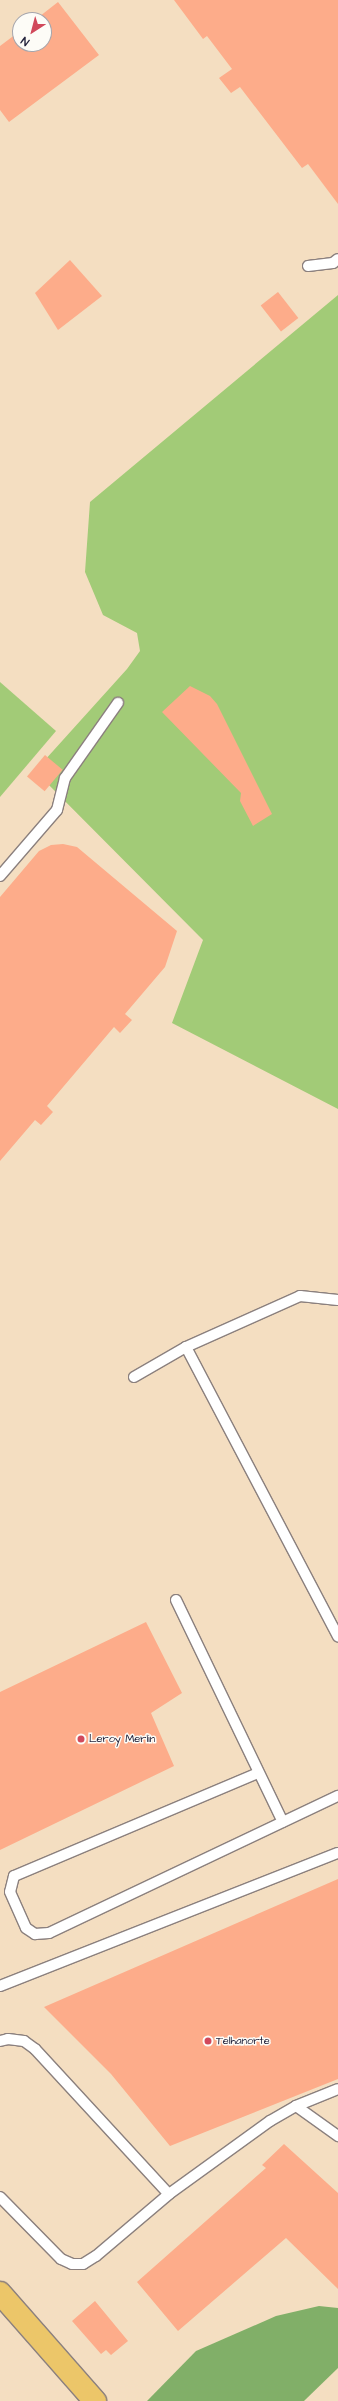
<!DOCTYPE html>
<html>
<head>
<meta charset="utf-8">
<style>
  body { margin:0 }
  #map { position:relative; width:338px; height:2401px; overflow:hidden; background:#f4dec1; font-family:"Architects Daughter",sans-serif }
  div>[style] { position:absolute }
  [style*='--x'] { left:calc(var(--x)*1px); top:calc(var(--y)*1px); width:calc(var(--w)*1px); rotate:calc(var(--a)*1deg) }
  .green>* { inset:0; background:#a2cb77 }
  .forest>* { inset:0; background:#81af68 }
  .building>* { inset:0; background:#fdac8a; transform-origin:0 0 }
  .roads { filter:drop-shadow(1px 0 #8b807e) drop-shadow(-1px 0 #8b807e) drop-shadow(0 1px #8b807e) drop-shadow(0 -1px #8b807e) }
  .lane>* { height:10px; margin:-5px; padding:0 5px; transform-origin:5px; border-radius:5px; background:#fff }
  .highway>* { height:22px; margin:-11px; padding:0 11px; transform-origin:11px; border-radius:11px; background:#ecc669 }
  .dots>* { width:11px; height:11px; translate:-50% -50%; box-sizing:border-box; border:2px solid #fdfcf7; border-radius:50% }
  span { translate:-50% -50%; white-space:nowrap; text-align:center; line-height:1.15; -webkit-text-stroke:3px #fdfcf7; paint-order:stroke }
  .poi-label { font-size:11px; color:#22223b }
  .left { translate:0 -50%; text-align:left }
  .north { position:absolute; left:12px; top:12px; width:40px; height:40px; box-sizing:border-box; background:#fdfcf7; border:1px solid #a5a5ac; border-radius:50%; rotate:216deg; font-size:11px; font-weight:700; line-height:16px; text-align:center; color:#22223b }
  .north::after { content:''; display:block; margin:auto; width:14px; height:18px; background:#d1495b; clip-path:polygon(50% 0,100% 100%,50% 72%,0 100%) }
</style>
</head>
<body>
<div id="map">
  <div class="green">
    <div style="clip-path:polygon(338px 295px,338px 1109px,172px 1023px,203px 940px,35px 771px,127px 669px,140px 651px,137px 633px,103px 615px,85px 572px,90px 502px)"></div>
    <div style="clip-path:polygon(0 682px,56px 731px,0 797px)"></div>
  </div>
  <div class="forest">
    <div style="clip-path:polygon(319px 2306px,338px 2308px,338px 2368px,304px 2401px,147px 2401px,196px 2351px,276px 2316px)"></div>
  </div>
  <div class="building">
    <div style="clip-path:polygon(174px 0,338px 0,338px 204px,308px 164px,302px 168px,240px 87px,231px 93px,219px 78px,232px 69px,207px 36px,203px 39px)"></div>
    <div style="clip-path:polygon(58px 2px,99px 55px,9px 122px,0 110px,0 46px,20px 31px,20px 44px,44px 44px,44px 20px,35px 20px)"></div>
    <div style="clip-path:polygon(70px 260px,102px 296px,58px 330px,35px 293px)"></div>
    <div style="left:278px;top:292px;width:33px;height:22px;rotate:52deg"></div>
    <div style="clip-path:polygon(190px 686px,210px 696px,217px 704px,272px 814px,253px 826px,240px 801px,241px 793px,162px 712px)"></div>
    <div style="left:45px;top:755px;width:23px;height:28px;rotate:40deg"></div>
    <div style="clip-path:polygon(63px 844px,77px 847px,177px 931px,165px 967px,125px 1014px,132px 1020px,120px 1033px,114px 1027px,47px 1106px,53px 1112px,41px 1125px,35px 1120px,0 1161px,0 897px,39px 851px,51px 845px)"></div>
    <div style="clip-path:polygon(146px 1622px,182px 1693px,151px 1713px,174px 1766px,0 1850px,0 1692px)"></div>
    <div style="clip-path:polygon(338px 1879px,338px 2079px,170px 2146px,111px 2074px,44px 2007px)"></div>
    <div style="clip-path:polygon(284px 2144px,338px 2193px,338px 2289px,286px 2238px,178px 2331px,137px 2282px,266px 2168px,262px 2165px)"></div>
    <div style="clip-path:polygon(95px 2301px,128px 2341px,111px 2355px,106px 2350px,101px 2354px,72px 2321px)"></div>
  </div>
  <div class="roads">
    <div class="lane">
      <div style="--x:308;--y:266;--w:25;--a:-7"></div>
      <div style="--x:333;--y:263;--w:6;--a:-39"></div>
      <div style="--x:0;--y:876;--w:87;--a:-49.2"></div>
      <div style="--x:57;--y:810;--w:33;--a:-76"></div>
      <div style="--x:65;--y:778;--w:92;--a:-54.8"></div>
      <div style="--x:186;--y:1347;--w:327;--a:62.3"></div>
      <div style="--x:134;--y:1377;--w:60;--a:-30"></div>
      <div style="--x:186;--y:1347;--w:125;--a:-24.1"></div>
      <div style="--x:300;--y:1296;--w:38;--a:6"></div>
      <div style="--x:176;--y:1600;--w:246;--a:64.3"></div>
      <div style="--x:258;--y:1773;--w:265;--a:157.1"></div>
      <div style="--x:14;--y:1876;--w:16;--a:104"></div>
      <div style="--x:10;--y:1892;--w:39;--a:66"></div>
      <div style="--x:26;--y:1928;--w:11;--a:34"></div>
      <div style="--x:35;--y:1934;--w:14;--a:-4"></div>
      <div style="--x:49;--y:1933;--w:320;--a:-25.4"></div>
      <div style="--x:0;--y:1986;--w:363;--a:-21.5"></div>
      <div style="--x:0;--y:2041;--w:8;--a:-14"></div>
      <div style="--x:8;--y:2039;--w:16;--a:7"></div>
      <div style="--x:24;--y:2041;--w:14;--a:36"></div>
      <div style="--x:35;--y:2049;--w:197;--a:47.3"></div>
      <div style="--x:296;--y:2106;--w:52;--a:35.5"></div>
      <div style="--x:0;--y:2197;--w:87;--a:45.5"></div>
      <div style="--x:61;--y:2259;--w:12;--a:24"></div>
      <div style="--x:72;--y:2264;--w:11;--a:0"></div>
      <div style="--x:83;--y:2264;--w:15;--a:-32"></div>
      <div style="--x:96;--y:2256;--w:96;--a:-40.3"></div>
      <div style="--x:169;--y:2194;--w:125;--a:-35.9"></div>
      <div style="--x:270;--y:2121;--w:30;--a:-30"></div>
      <div style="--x:296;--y:2106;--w:45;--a:-22"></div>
    </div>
    <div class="highway">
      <div style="--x:0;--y:2293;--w:144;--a:48.7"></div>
    </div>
  </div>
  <div class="dots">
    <div style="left:81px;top:1739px;background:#d1495b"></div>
    <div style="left:208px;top:2041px;background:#d1495b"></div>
  </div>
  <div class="poi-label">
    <span class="left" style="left:89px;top:1739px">Leroy Merlin</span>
    <span class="left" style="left:216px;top:2041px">Telhanorte</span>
  </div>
  <div class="north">N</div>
</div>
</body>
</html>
